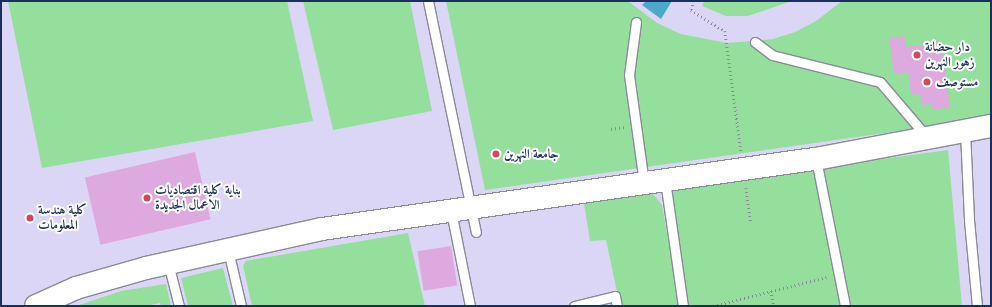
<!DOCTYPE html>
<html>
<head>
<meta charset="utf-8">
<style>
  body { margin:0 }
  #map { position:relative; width:992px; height:307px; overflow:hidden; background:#f7e7d2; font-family:"EB Garamond",Amiri,serif }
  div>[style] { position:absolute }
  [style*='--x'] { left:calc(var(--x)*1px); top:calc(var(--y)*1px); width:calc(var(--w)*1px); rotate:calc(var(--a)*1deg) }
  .built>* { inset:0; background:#dcd6f6; transform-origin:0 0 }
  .green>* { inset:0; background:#94df9c }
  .water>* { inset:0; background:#4da9cb }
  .building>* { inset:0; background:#dda9de; transform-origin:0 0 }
  .path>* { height:2.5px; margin-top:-1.25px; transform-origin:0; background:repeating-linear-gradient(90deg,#898b98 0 1px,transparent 0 4px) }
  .roads { filter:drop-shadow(1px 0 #898b98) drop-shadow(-1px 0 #898b98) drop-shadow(0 1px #898b98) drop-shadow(0 -1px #898b98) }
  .service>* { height:9px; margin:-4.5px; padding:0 4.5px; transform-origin:4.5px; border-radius:4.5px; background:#fff }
  .tertiary>* { height:22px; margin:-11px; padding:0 11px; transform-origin:11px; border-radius:11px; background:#fff }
  .dots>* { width:11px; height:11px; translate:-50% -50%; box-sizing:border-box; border:2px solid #fff; border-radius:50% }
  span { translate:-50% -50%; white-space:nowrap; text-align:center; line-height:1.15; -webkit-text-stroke:4px #fff; paint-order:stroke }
  .poi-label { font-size:13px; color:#1b2f5e; font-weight:700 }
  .left { translate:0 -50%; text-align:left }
  .frame { position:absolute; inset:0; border:2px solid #1b2f5e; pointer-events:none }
</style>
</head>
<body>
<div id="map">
  <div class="built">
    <div style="left:1px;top:1px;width:990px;height:305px"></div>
  </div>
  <div class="green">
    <div style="clip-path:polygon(287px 1px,313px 121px,42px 168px,8px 1px)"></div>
    <div style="clip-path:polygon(303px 1px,410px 1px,432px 111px,333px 130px)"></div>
    <div style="clip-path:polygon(446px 1px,628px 1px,657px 23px,681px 34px,727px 43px,773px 39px,795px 32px,816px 21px,842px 1px,991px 1px,991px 118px,485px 190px)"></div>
    <div style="clip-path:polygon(704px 1px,792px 1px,748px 16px,726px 16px,702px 6px)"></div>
    <div style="clip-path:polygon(948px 150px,962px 306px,849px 306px,823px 167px)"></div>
    <div style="clip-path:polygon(811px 169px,816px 172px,840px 306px,685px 306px,672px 190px)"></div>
    <div style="clip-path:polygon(653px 194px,662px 205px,680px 306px,620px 306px,606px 240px,590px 241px,584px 203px)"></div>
    <div style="clip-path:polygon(408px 233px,425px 306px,252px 306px,243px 266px,246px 261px)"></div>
    <div style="clip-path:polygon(223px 268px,233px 306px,188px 306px,181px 278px)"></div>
    <div style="clip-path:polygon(166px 284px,171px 306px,161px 306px,160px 303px,147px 306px,76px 306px,121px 291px)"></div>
  </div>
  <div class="water">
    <div style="clip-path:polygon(646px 1px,672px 1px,661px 19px,642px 5px)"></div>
  </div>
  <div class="building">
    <div style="clip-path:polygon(904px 36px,906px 47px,941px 42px,950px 107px,933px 110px,932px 104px,922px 105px,920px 94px,911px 95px,908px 72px,894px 74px,889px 38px)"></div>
    <div style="left:195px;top:152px;width:69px;height:113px;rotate:77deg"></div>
    <div style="left:451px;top:246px;width:40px;height:34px;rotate:81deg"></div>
  </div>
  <div class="path">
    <div style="--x:694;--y:1;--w:9;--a:108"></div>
    <div style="--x:691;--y:10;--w:40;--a:32"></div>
    <div style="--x:725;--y:31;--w:121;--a:82.4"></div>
    <div style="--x:611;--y:129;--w:13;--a:-9"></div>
    <div style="--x:746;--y:188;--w:35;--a:82"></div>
    <div style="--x:771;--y:291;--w:15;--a:79"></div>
    <div style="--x:713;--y:306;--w:118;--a:-14.3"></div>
  </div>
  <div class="roads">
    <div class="service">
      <div style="--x:428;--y:1;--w:236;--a:78.3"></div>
      <div style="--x:636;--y:22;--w:53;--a:97.5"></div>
      <div style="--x:629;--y:75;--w:109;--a:82.1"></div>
      <div style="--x:755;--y:42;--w:21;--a:37"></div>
      <div style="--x:772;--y:55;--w:111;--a:14"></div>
      <div style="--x:880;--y:82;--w:72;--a:49.5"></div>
      <div style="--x:965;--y:131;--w:89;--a:87.4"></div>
      <div style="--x:969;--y:220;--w:86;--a:84.7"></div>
      <div style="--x:816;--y:159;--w:150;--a:78.8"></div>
      <div style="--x:665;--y:180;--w:127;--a:81.9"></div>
      <div style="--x:451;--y:211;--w:97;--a:78.7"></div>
      <div style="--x:228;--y:250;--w:57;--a:76.9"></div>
      <div style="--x:168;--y:263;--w:44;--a:75.7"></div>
      <div style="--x:574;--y:306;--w:42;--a:-13.7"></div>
      <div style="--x:615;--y:296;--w:10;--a:79"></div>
    </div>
    <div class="tertiary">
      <div style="--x:36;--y:306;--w:44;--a:-24.2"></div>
      <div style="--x:76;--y:288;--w:73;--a:-15.9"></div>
      <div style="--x:146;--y:268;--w:180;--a:-12.5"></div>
      <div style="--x:322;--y:229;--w:499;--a:-8.1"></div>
      <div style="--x:816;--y:159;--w:178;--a:-10.7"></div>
    </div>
  </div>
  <div class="dots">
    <div style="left:917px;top:55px;background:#d1495b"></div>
    <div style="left:927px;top:82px;background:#d1495b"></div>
    <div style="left:496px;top:154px;background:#d1495b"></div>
    <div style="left:147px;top:198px;background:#d1495b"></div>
    <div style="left:30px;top:218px;background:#d1495b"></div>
  </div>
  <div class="poi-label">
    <span class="left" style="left:925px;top:55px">دار حضانة<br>زهور النهرين</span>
    <span class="left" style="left:936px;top:82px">مستوصف</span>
    <span class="left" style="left:504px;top:154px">جامعة النهرين</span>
    <span class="left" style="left:155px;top:198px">بناية كلية اقتصاديات<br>الاعمال الجديدة</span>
    <span class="left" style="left:38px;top:218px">كلية هندسة<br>المعلومات</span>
  </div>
  <div class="frame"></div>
</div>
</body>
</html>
